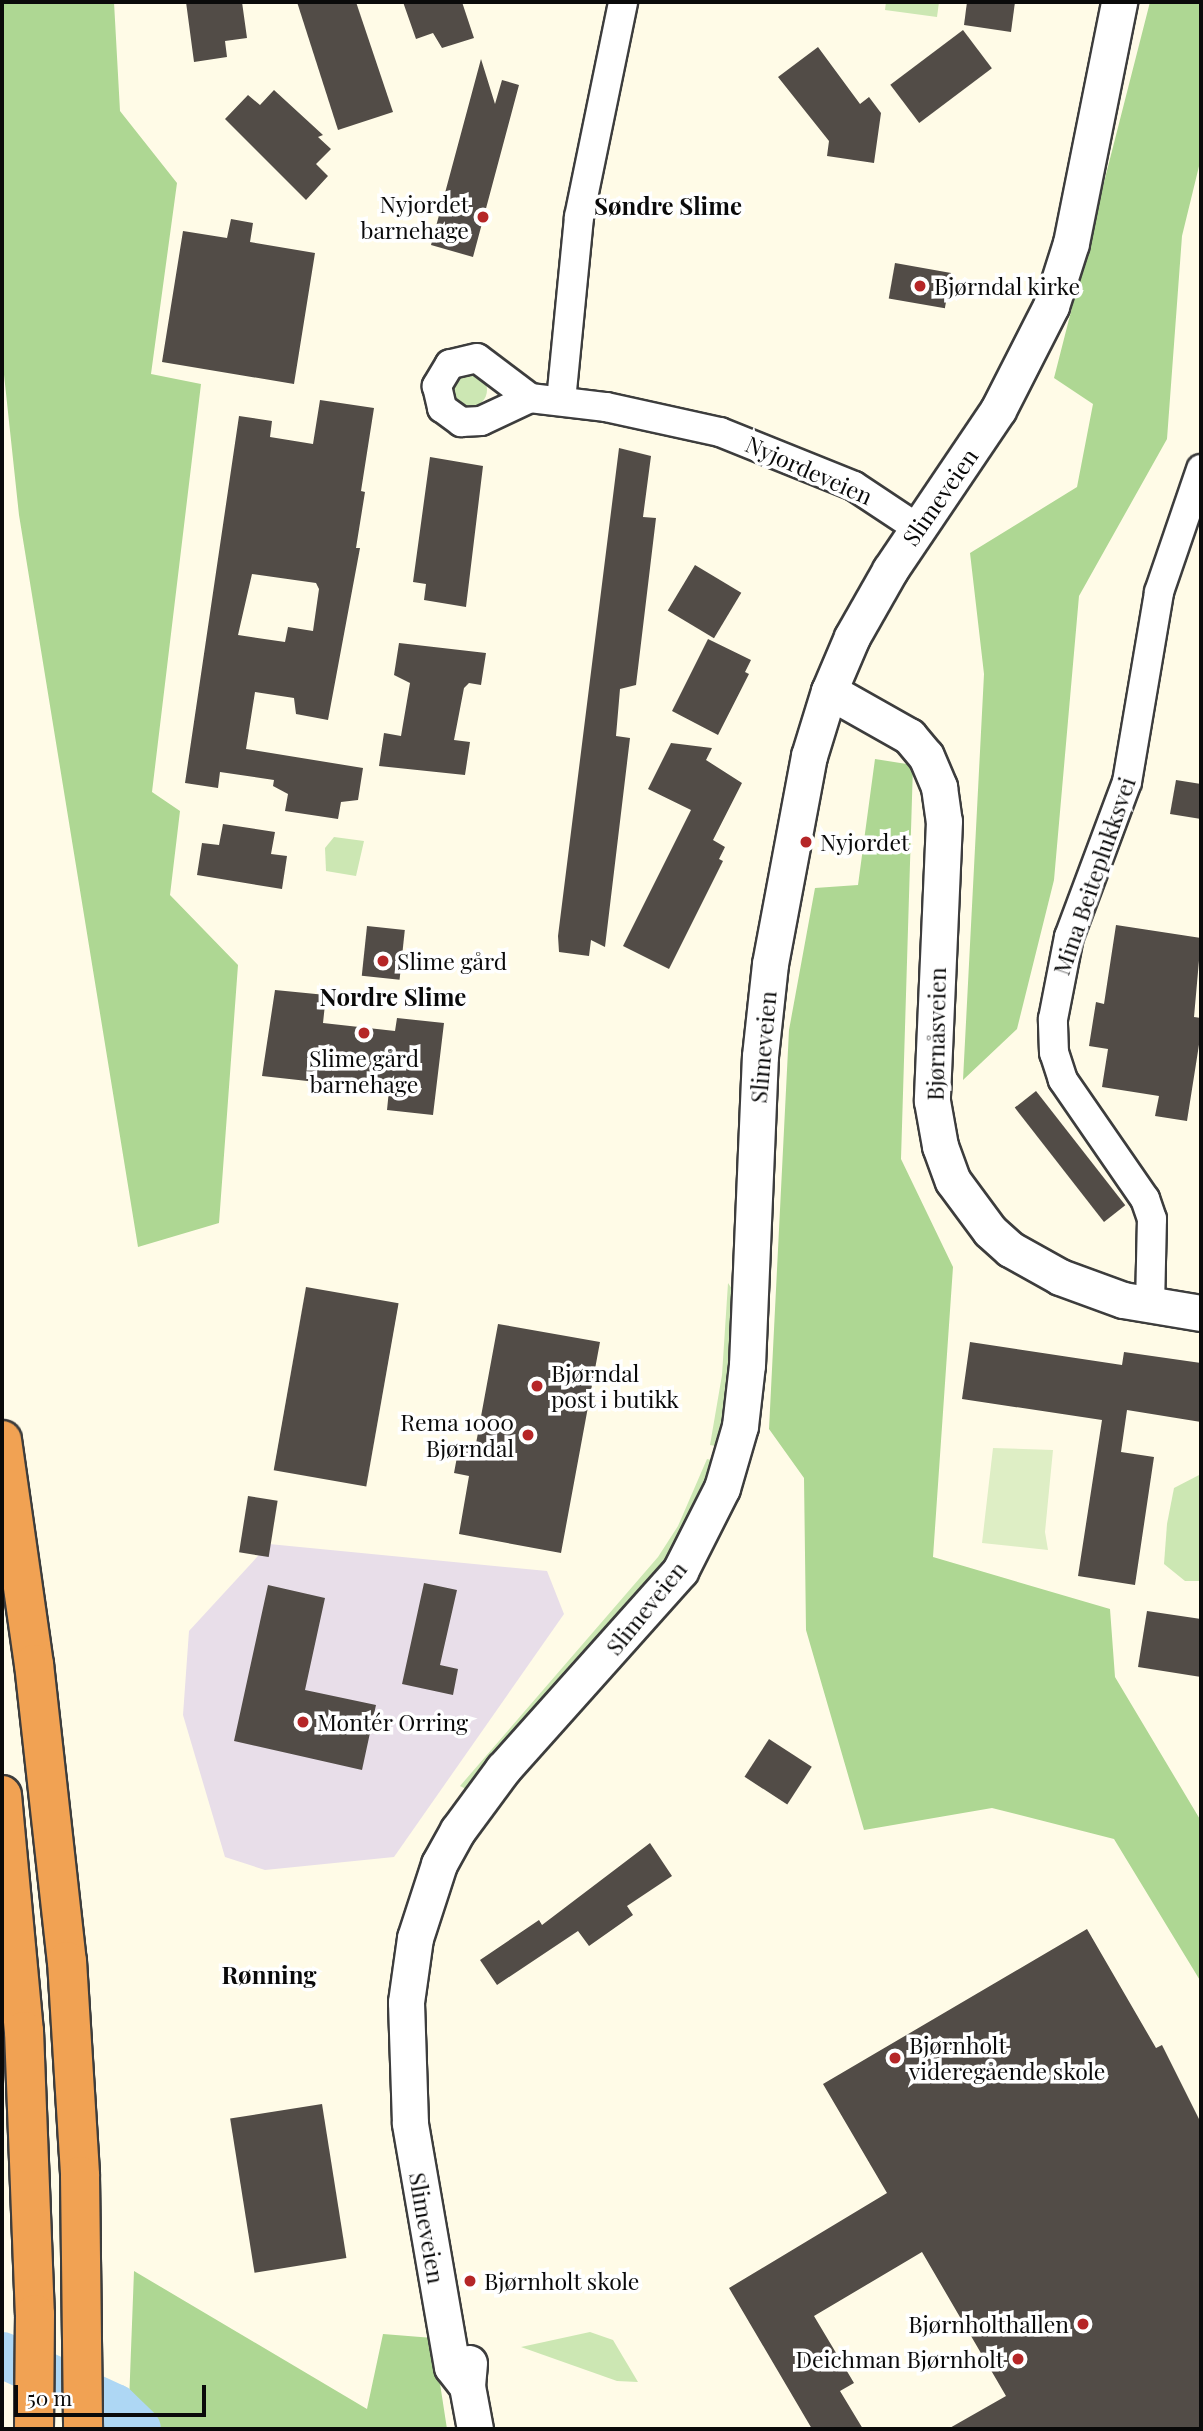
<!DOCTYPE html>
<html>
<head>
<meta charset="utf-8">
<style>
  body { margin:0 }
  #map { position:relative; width:1203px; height:2431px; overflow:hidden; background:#fffbe7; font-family:"Playfair Display",serif }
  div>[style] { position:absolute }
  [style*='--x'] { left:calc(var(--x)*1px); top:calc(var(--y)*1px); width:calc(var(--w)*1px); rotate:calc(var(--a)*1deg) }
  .industrial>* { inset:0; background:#e8dee9 }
  .green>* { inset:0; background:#cce7b3 }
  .round { border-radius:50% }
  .forest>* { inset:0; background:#aed793 }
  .pitch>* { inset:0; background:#deeec5 }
  .river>* { height:46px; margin:-23px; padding:0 23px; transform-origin:23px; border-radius:23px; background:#aed7f4 }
  .building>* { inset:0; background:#524c47; transform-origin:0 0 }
  .roads { filter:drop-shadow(2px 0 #3d3d3d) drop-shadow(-2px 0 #3d3d3d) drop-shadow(0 2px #3d3d3d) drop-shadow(0 -2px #3d3d3d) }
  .minor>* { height:28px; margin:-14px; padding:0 14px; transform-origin:14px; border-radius:14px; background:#fff }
  .tertiary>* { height:35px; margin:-17.5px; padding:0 17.5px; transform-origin:17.5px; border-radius:17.5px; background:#fff }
  .motorway>* { height:38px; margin:-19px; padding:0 19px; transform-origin:19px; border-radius:19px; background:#f1a253 }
  .dots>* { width:19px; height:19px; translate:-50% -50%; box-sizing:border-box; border:4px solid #fff; border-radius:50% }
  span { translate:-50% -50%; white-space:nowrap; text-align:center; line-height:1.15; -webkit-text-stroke:7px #fff; paint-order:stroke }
  .poi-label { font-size:23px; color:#0a0a0a }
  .right { translate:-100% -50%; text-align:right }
  .left { translate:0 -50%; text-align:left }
  .street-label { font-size:23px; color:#0a0a0a }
  .neighbourhood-label { font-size:24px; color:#0a0a0a; font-weight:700 }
  .frame { position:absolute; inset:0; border:4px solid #0a0a0a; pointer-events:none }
  .scale { position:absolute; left:14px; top:2385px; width:192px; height:32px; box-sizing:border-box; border:4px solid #0a0a0a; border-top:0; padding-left:9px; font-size:21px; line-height:24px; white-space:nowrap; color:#0a0a0a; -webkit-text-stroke:5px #fff; paint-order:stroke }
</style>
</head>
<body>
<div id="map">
  <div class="industrial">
    <div style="clip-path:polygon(269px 1544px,547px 1571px,564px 1614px,394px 1857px,265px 1870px,225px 1857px,183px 1715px,189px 1631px)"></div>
  </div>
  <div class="green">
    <div style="clip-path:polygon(886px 2px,939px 2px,937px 17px,885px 10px)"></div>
    <div class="round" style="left:453px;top:373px;width:34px;height:34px"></div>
    <div style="clip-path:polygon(334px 837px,364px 841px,356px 876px,326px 871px,325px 848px)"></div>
    <div style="clip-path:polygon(728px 1283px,736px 1295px,733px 1370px,721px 1447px,710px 1445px,722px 1375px)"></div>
    <div style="clip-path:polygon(707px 1459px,716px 1461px,672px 1555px,468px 1790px,460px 1786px,658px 1557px,678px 1526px)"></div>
    <div style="clip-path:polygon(1201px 1474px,1201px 1581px,1185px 1581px,1164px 1564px,1167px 1524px,1174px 1488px)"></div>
    <div style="clip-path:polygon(590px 2332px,613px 2340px,638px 2382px,617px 2381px,521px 2347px)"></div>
  </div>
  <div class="forest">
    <div style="clip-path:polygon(2px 2px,114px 2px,120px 111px,177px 183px,151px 374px,201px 384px,152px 792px,180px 811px,170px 895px,238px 965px,219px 1223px,138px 1247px,19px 515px,2px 356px)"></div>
    <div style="clip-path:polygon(1150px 2px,1201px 2px,1201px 158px,1182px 236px,1167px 439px,1079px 596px,1054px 880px,1017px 1029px,963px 1080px,984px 674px,970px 553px,1077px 487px,1093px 404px,1054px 378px)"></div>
    <div style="clip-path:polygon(875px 759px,913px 765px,901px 1159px,953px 1267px,933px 1557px,1110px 1609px,1115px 1677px,1201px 1821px,1201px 1982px,1114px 1839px,992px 1808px,864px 1830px,806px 1630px,804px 1478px,769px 1429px,789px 1030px,815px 888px,858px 885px)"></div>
    <div style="clip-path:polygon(134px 2271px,367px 2409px,383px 2334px,433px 2338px,447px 2429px,128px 2429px)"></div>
  </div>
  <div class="pitch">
    <div style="clip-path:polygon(993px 1448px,1053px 1450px,1045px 1532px,1048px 1550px,982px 1543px)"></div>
  </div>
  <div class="river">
    <div style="--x:2;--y:2355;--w:124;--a:24.7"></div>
    <div style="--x:115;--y:2407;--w:32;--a:44"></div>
  </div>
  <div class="building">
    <div style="clip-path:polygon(186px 2px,242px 2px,247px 38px,225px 41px,227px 57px,194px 62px)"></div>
    <div style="clip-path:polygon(297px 2px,356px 2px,393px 112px,338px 130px)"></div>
    <div style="clip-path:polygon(403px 2px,462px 2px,474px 38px,442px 48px,433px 33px,416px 39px)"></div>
    <div style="clip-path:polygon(967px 2px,1015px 2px,1011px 32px,964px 25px)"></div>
    <div style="left:963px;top:30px;width:48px;height:91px;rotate:53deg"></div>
    <div style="clip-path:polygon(818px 47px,860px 104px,869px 97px,881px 113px,874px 163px,827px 156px,829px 141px,778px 77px)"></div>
    <div style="clip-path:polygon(481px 59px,495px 104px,502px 80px,519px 85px,473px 257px,431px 245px)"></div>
    <div style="clip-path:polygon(274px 90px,323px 135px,318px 137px,331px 149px,316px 164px,328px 176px,306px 200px,225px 119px,248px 95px,260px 105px)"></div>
    <div style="clip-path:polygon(231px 219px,253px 223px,250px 242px,315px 253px,294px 384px,162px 362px,183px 231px,227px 238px)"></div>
    <div style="left:895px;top:263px;width:57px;height:36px;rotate:10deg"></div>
    <div style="clip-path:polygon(evenodd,320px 400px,374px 408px,361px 491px,365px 492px,356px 548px,360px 548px,328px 720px,296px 714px,294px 698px,255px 692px,246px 749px,363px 768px,358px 800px,341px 802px,338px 819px,285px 811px,288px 794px,273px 786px,274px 780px,220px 772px,218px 788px,185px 783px,239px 416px,272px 421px,270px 437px,313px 444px,320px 400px,252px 574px,316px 583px,319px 589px,313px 631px,288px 627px,285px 642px,238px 635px,252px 574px)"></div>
    <div style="clip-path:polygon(619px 448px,651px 456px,643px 517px,656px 518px,636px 685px,620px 689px,616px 736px,630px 738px,605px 947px,591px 940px,589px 956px,559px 952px,558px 936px)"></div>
    <div style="clip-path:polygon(430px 457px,483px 466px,466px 607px,424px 600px,426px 584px,413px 582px)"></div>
    <div style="left:695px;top:565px;width:54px;height:53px;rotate:31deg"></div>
    <div style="clip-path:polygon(708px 639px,751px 660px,745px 672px,749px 674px,718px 735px,672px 711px)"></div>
    <div style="clip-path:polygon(399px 643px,486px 653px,481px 685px,469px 683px,464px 688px,454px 740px,470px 742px,465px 775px,379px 766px,384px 733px,401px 736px,410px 683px,394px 675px)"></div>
    <div style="clip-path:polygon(671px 743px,712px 748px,706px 760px,742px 783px,713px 840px,725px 847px,719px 859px,723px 861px,669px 969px,623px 946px,691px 810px,648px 789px)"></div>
    <div style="clip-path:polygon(1176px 780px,1201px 784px,1201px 819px,1170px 814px)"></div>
    <div style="clip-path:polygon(223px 824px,275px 832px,271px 854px,287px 856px,282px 889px,197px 875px,202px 843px,219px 845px)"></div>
    <div style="clip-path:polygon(1116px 925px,1201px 938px,1194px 1017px,1201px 1018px,1201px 1032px,1187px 1121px,1155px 1116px,1159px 1096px,1102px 1087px,1108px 1049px,1089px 1046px,1096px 1002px,1104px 1004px)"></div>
    <div style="left:367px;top:926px;width:38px;height:50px;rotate:6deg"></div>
    <div style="clip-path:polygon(275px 990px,326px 995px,323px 1023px,395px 1031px,397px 1018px,444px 1023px,433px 1115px,387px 1110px,389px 1090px,262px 1076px)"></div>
    <div style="left:1036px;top:1091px;width:145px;height:27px;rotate:52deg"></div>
    <div style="left:306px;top:1287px;width:94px;height:186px;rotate:10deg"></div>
    <div style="clip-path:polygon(498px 1324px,600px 1342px,561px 1553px,459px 1534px,469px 1476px,454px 1473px,459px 1446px,475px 1449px)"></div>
    <div style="clip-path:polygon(970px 1342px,1122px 1365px,1124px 1352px,1201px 1363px,1201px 1422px,1127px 1410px,1121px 1452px,1154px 1457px,1135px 1585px,1078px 1576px,1102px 1420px,962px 1399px)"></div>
    <div style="left:248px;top:1496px;width:30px;height:57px;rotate:9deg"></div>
    <div style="clip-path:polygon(424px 1583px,457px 1590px,440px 1665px,458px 1669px,453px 1695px,402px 1684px)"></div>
    <div style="clip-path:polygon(268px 1585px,325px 1598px,305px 1690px,376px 1705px,362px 1770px,234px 1741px)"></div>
    <div style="clip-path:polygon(1147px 1611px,1201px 1619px,1201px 1677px,1138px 1667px)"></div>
    <div style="left:769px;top:1739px;width:51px;height:45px;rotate:33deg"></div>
    <div style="clip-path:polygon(650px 1843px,672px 1876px,627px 1906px,633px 1915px,589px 1946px,578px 1931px,497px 1985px,480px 1960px,539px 1920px,542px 1925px)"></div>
    <div style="clip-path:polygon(1087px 1929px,1156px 2048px,1162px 2045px,1201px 2123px,1201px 2429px,948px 2429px,1006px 2396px,922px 2252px,814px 2316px,854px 2383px,840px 2391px,863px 2429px,812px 2429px,729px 2288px,887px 2193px,823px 2084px)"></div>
    <div style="left:322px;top:2104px;width:156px;height:93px;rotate:81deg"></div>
  </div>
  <div class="roads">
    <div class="minor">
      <div style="--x:530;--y:398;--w:66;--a:-143"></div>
      <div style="--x:477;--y:358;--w:28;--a:167"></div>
      <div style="--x:450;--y:364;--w:26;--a:121"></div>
      <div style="--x:437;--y:386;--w:23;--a:77"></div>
      <div style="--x:442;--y:408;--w:24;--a:36"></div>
      <div style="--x:461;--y:422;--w:20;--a:-3"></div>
      <div style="--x:481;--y:421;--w:54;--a:-25.1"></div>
      <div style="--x:530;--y:398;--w:77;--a:6.8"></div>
      <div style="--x:606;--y:407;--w:117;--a:12.4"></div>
      <div style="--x:720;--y:432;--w:144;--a:21.9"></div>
      <div style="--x:854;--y:486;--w:78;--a:33.5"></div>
      <div style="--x:561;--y:401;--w:185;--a:-84.4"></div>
      <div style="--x:579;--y:217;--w:219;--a:-78.4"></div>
      <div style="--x:1150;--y:1306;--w:87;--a:-88.7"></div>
      <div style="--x:1152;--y:1219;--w:21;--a:-109"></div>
      <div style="--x:1145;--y:1199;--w:145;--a:-124.6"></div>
      <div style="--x:1063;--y:1080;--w:28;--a:-108"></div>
      <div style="--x:1054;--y:1053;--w:34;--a:-92"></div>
      <div style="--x:1053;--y:1019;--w:84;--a:-79"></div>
      <div style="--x:1069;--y:937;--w:165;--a:-69.5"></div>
      <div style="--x:1127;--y:782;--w:193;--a:-80.4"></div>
      <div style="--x:1159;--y:592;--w:130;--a:-71.1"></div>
    </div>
    <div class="tertiary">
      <div style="--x:829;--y:691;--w:92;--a:29.4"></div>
      <div style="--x:909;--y:736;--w:26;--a:50"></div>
      <div style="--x:926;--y:756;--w:34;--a:67"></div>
      <div style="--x:939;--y:787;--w:34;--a:82"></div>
      <div style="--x:944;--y:821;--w:280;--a:92.5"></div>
      <div style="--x:932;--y:1101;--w:46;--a:79.9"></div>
      <div style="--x:940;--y:1146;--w:37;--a:70"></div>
      <div style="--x:953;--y:1181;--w:62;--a:53.5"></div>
      <div style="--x:990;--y:1231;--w:27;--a:42"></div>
      <div style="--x:1010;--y:1249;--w:57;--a:29.2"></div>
      <div style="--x:1060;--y:1277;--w:67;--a:20.1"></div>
      <div style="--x:1123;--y:1300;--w:79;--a:9.5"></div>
      <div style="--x:469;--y:2363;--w:23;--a:95"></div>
      <div style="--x:467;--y:2386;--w:44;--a:79.5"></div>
      <div style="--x:467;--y:2386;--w:24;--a:-128"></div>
      <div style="--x:452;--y:2367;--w:248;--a:-99.8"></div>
      <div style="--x:410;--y:2123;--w:121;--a:-91.9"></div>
      <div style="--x:406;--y:2002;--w:65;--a:-82"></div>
      <div style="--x:415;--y:1938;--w:78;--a:-72"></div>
      <div style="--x:439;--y:1864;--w:39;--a:-61"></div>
      <div style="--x:458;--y:1830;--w:76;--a:-53.6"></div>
      <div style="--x:503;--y:1769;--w:266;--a:-48.2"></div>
      <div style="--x:680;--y:1571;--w:93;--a:-63.2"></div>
      <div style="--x:722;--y:1488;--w:65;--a:-73.8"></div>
      <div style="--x:740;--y:1426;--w:61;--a:-83.5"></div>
      <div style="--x:747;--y:1365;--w:309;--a:-87.6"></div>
      <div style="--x:760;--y:1056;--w:93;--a:-83.8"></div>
      <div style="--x:770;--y:964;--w:212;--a:-79.4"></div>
      <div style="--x:809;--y:756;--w:68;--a:-72.9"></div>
      <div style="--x:829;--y:691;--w:59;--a:-66.9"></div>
      <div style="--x:852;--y:637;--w:77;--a:-60.4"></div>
      <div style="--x:890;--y:570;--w:193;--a:-56"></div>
      <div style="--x:998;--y:410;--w:117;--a:-63"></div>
      <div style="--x:1051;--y:306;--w:66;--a:-72.4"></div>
      <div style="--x:1071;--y:243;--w:246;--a:-78.7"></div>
    </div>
    <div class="motorway">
      <div style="--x:2;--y:1440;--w:226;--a:81.9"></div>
      <div style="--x:34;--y:1664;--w:299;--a:83.7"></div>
      <div style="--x:67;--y:1961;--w:215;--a:86.5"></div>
      <div style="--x:80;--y:2176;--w:253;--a:89.3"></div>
      <div style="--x:2;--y:1795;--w:237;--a:84.7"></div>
      <div style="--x:24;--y:2031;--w:283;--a:87.8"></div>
      <div style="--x:35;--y:2314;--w:115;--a:90.5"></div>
    </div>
  </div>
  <div class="dots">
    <div style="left:483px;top:217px;background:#b52627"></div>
    <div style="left:920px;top:286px;background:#b52627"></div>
    <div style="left:806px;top:842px;background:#b52627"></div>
    <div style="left:383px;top:961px;background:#b52627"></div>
    <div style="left:364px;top:1033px;background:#b52627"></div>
    <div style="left:537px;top:1386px;background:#b52627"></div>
    <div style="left:528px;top:1435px;background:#b52627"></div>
    <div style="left:303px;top:1722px;background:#b52627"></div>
    <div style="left:895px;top:2058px;background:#b52627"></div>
    <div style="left:470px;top:2281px;background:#b52627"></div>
    <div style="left:1083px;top:2324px;background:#b52627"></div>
    <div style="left:1018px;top:2359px;background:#b52627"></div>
  </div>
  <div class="poi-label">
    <span class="right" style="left:469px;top:217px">Nyjordet<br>barnehage</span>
    <span class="left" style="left:934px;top:286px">Bjørndal kirke</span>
    <span class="left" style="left:820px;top:842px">Nyjordet</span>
    <span class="left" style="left:397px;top:961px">Slime gård</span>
    <span style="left:364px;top:1071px">Slime gård<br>barnehage</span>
    <span class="left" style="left:551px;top:1386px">Bjørndal<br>post i butikk</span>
    <span class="right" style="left:514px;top:1435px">Rema 1000<br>Bjørndal</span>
    <span class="left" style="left:317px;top:1722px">Montér Orring</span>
    <span class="left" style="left:909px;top:2058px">Bjørnholt<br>videregående skole</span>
    <span class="left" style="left:484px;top:2281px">Bjørnholt skole</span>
    <span class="right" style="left:1069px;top:2324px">Bjørnholthallen</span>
    <span class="right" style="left:1004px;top:2359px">Deichman Bjørnholt</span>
  </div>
  <div class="street-label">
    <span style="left:809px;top:470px;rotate:24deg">Nyjordeveien</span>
    <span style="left:940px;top:497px;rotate:-55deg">Slimeveien</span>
    <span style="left:1094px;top:876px;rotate:-71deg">Mina Beiteplukksvei</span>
    <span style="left:936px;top:1034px;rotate:-89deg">Bjørnåsveien</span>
    <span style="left:763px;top:1047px;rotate:-85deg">Slimeveien</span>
    <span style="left:646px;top:1608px;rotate:-51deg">Slimeveien</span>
    <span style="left:427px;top:2228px;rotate:80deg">Slimeveien</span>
  </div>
  <div class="neighbourhood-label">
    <span style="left:668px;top:206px">Søndre Slime</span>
    <span style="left:393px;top:997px">Nordre Slime</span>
    <span style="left:269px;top:1975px">Rønning</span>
  </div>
  <div class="frame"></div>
  <div class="scale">50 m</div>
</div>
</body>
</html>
